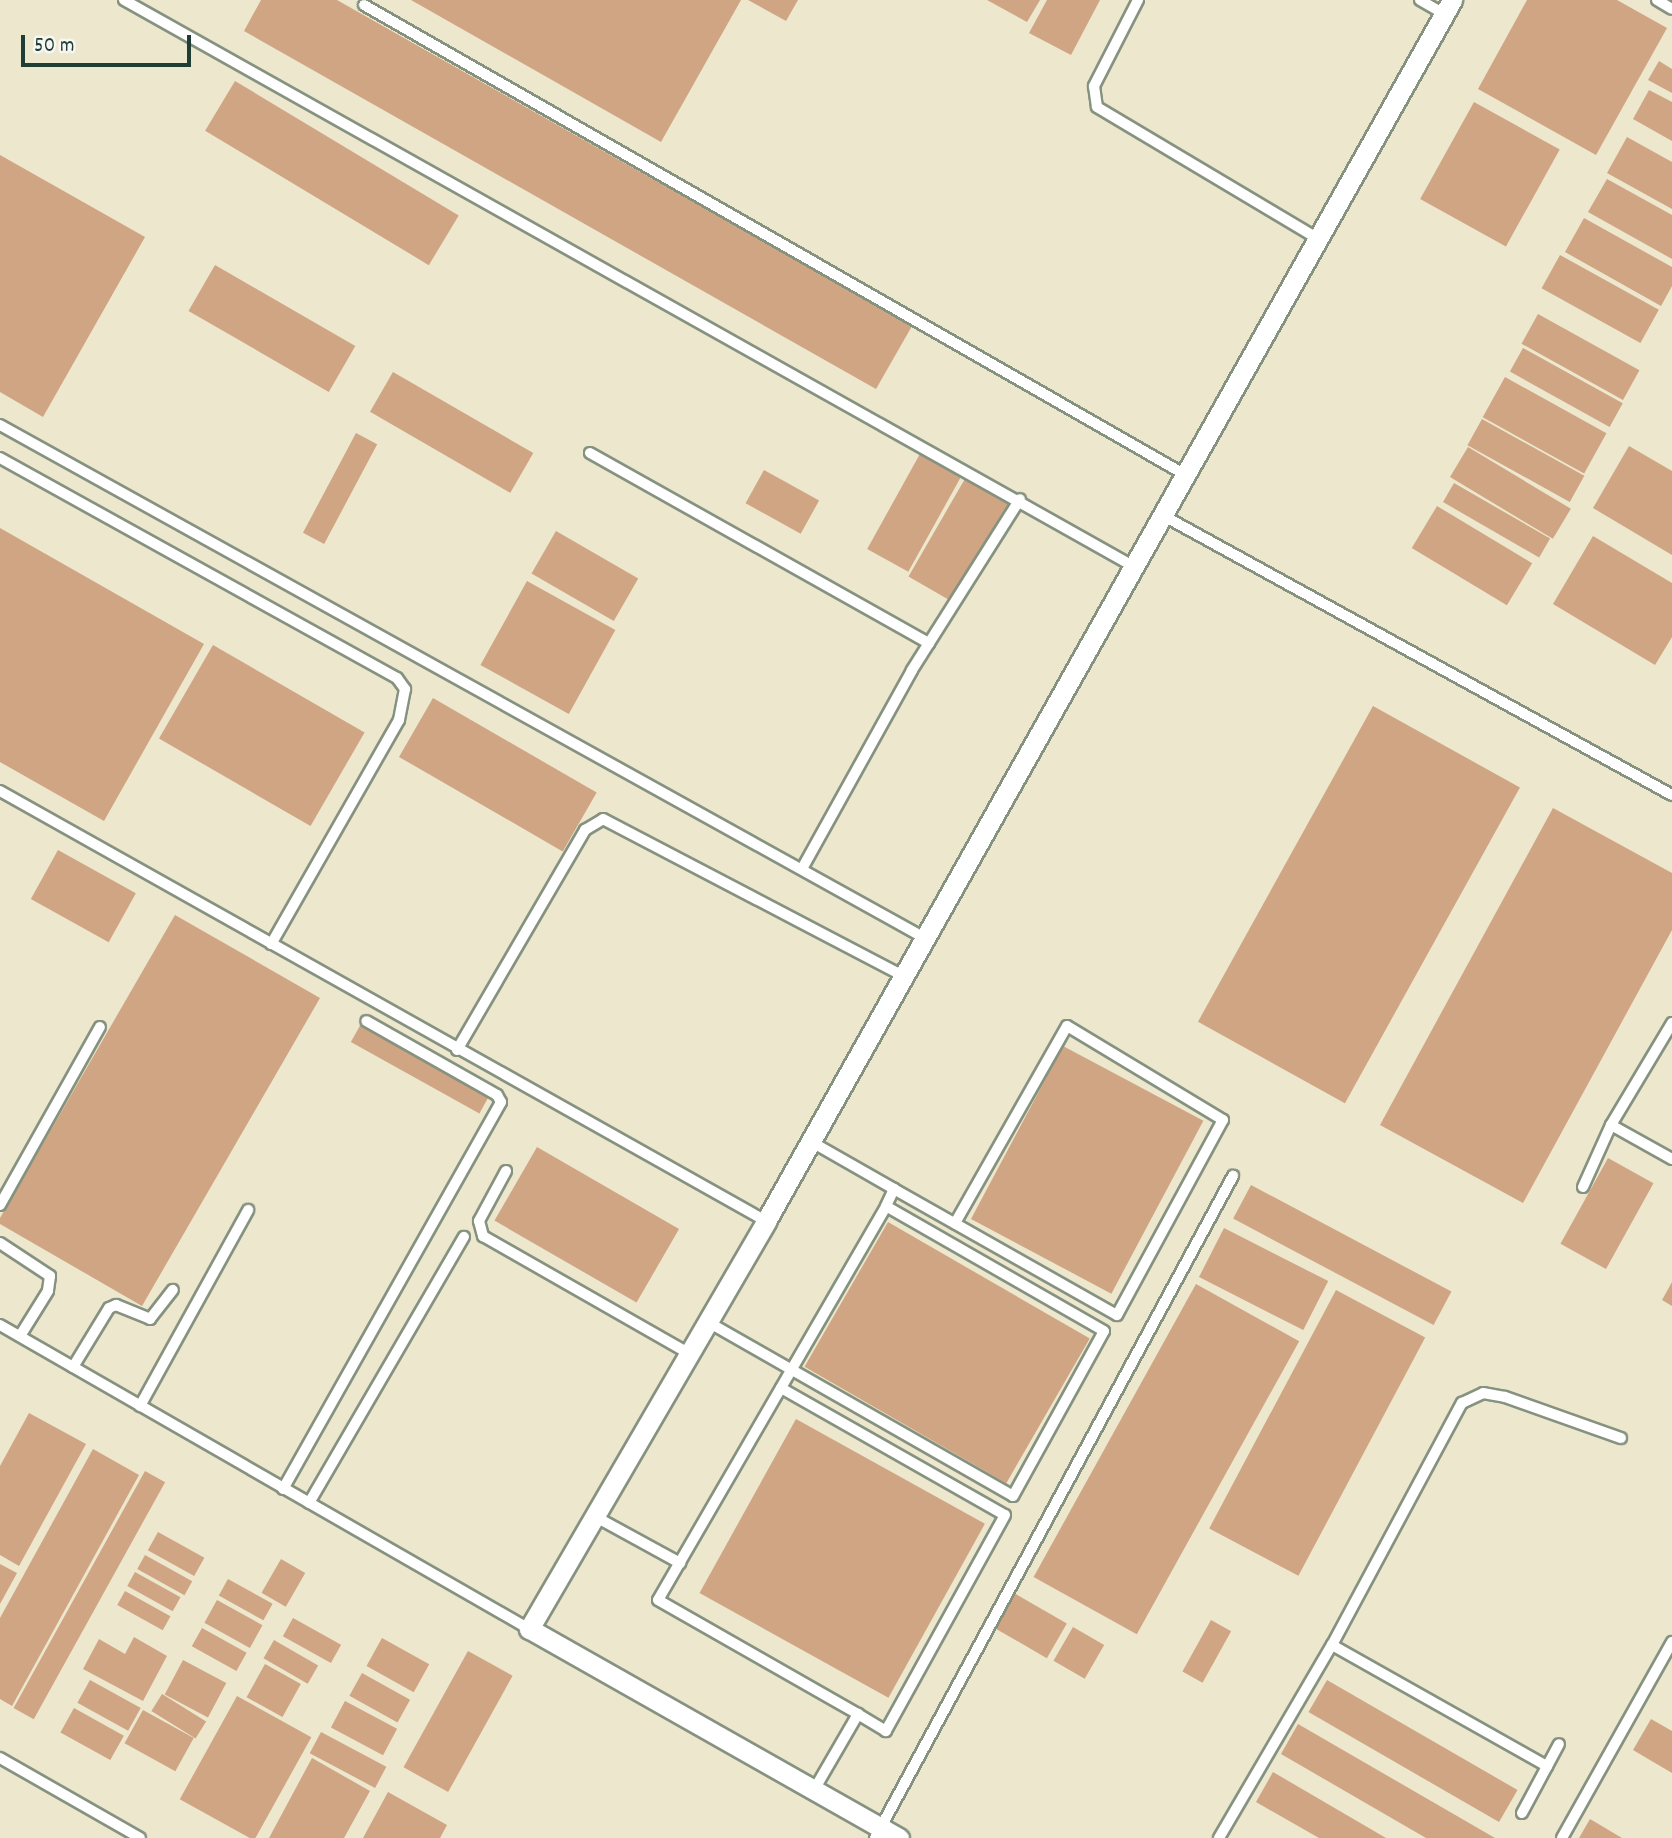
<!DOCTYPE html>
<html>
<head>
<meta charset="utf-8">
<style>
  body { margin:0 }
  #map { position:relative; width:1672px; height:1838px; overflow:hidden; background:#ece7cd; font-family:Dekko,sans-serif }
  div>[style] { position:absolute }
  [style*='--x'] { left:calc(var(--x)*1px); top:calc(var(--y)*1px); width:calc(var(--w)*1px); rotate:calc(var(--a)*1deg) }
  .building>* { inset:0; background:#d0a583; transform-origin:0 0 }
  .roads { filter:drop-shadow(2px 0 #869280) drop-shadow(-2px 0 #869280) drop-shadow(0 2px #869280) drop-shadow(0 -2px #869280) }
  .lane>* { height:10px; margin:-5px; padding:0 5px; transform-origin:5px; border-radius:5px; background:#fff }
  .street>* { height:19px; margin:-9.5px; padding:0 9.5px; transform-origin:9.5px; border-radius:9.5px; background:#fff }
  span { translate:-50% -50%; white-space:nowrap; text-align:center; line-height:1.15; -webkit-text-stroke:7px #f6f6f2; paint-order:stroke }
  .scale { position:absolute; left:21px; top:35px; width:170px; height:32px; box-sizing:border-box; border:4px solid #1f3d34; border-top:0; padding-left:9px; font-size:21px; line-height:24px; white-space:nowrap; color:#1f3d34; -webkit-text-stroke:5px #f6f6f2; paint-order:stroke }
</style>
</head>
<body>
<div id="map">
  <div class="building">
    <div style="clip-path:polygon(261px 0,337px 0,912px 326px,876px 389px,244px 31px)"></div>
    <div style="clip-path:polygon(411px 0,741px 0,661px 142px)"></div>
    <div style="clip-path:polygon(748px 0,798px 0,786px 21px)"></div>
    <div style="clip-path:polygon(987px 0,1040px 0,1027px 22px)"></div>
    <div style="clip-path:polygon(1047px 0,1100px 0,1071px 55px,1029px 33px)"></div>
    <div style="clip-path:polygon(1527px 0,1617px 0,1667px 28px,1596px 155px,1478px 89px)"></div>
    <div style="clip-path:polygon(1659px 61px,1672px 69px,1672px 93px,1648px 80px)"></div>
    <div style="left:235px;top:81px;width:261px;height:58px;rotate:31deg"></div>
    <div style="clip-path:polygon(1649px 90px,1672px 102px,1672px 141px,1633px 119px)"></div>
    <div style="left:1474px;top:102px;width:98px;height:111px;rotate:29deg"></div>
    <div style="clip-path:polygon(1627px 137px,1672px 162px,1672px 209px,1607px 173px)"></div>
    <div style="clip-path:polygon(0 155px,145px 237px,43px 417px,0 392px)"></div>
    <div style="clip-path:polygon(1607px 179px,1672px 215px,1672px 259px,1588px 212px)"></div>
    <div style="clip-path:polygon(1584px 218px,1672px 267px,1672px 286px,1661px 306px,1565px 252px)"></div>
    <div style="left:1560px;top:255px;width:113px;height:38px;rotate:29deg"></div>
    <div style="left:215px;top:265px;width:162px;height:53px;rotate:30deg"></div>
    <div style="left:1538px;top:314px;width:116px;height:34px;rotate:29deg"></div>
    <div style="left:1523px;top:348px;width:114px;height:27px;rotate:29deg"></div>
    <div style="left:393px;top:372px;width:162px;height:46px;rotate:30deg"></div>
    <div style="left:1505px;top:377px;width:116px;height:46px;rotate:29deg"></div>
    <div style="left:1482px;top:419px;width:117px;height:30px;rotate:29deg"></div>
    <div style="left:356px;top:433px;width:24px;height:113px;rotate:28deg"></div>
    <div style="clip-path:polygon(1629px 446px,1672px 471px,1672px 555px,1593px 508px)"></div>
    <div style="left:1468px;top:447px;width:120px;height:35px;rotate:31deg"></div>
    <div style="left:921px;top:452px;width:47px;height:111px;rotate:29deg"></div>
    <div style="left:764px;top:470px;width:63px;height:38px;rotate:29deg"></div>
    <div style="left:966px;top:477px;width:51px;height:115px;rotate:30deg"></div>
    <div style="left:1454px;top:483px;width:111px;height:22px;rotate:30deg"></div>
    <div style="left:1437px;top:506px;width:111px;height:49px;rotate:31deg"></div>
    <div style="clip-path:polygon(0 528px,204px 644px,104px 821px,0 762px)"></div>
    <div style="left:556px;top:531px;width:95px;height:49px;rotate:30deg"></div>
    <div style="clip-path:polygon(1593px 536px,1672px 583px,1672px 637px,1655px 665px,1553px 604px)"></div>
    <div style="left:527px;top:581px;width:101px;height:96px;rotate:29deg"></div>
    <div style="left:213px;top:645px;width:175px;height:108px;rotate:30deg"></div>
    <div style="left:433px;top:698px;width:189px;height:68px;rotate:30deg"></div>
    <div style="left:1373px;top:706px;width:168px;height:361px;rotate:29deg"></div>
    <div style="clip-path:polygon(1553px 808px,1672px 873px,1672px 930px,1523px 1203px,1380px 1125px)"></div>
    <div style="left:58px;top:850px;width:89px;height:56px;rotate:29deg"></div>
    <div style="clip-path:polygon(175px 915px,320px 998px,142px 1306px,0 1224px,0 1218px)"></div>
    <div style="left:362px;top:1022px;width:147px;height:23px;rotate:29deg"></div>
    <div style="left:1063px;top:1046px;width:159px;height:196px;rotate:28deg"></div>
    <div style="left:537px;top:1147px;width:164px;height:85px;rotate:30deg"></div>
    <div style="left:1608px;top:1158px;width:52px;height:98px;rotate:29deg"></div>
    <div style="left:1251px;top:1185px;width:227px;height:38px;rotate:28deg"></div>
    <div style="left:888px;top:1222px;width:233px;height:167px;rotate:30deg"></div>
    <div style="left:1224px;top:1228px;width:117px;height:55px;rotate:27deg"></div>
    <div style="clip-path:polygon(1672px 1282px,1672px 1306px,1662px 1300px)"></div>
    <div style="left:1196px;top:1284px;width:118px;height:335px;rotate:29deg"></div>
    <div style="left:1336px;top:1290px;width:101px;height:270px;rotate:28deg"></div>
    <div style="clip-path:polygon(29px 1413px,86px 1444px,19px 1566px,0 1555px,0 1466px)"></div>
    <div style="left:796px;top:1419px;width:216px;height:199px;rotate:29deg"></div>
    <div style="clip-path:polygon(93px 1449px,139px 1475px,12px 1706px,0 1699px,0 1618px)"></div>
    <div style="left:145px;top:1471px;width:23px;height:271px;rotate:29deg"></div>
    <div style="left:158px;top:1532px;width:53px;height:21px;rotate:29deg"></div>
    <div style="left:145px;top:1555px;width:54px;height:16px;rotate:29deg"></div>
    <div style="left:281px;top:1559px;width:28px;height:39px;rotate:30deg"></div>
    <div style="clip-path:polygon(0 1564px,17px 1573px,0 1604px)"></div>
    <div style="left:135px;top:1572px;width:52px;height:16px;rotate:29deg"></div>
    <div style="left:228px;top:1579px;width:51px;height:19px;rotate:29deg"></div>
    <div style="left:125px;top:1591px;width:52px;height:16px;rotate:29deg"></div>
    <div style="left:1014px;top:1593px;width:61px;height:40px;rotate:30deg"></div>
    <div style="left:217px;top:1600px;width:52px;height:26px;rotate:29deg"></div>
    <div style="left:293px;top:1618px;width:55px;height:21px;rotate:29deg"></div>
    <div style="left:1211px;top:1620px;width:23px;height:59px;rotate:29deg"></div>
    <div style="left:1073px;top:1627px;width:36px;height:39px;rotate:30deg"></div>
    <div style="left:202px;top:1628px;width:51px;height:21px;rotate:29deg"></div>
    <div style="clip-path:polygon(134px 1637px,167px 1656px,143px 1701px,83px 1669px,99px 1639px,125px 1654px)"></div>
    <div style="left:382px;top:1638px;width:54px;height:32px;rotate:29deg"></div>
    <div style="left:274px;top:1640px;width:51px;height:21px;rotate:30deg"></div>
    <div style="left:468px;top:1651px;width:51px;height:133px;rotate:29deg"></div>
    <div style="left:183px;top:1660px;width:49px;height:39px;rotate:28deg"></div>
    <div style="left:265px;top:1664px;width:41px;height:38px;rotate:29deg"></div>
    <div style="left:362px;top:1673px;width:55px;height:26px;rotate:29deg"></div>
    <div style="left:90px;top:1680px;width:58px;height:26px;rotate:29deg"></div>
    <div style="left:1327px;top:1680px;width:220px;height:37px;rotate:30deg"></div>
    <div style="left:162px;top:1694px;width:52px;height:20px;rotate:32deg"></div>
    <div style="left:237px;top:1696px;width:85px;height:118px;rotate:29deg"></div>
    <div style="left:345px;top:1701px;width:59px;height:30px;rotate:28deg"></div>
    <div style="left:74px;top:1708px;width:57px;height:28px;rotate:29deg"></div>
    <div style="left:143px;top:1710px;width:58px;height:38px;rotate:29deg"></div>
    <div style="clip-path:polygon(1651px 1719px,1672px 1731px,1672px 1773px,1633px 1750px)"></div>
    <div style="clip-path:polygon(1298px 1724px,1495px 1838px,1426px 1838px,1281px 1754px)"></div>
    <div style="left:321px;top:1732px;width:74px;height:24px;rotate:28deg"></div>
    <div style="clip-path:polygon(312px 1758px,370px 1791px,344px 1838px,269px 1838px)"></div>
    <div style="clip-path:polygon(1273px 1772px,1386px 1838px,1319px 1838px,1256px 1802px)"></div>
    <div style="clip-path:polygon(388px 1792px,447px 1825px,440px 1838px,363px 1838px)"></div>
    <div style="clip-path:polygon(1590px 1819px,1622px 1838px,1579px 1838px)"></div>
  </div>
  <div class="roads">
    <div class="lane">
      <div style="--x:124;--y:0;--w:1157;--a:29.29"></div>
      <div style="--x:1138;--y:0;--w:97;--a:117.1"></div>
      <div style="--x:1094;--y:86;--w:21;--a:82"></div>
      <div style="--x:1097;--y:107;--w:256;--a:30.8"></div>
      <div style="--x:1420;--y:0;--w:28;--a:30"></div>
      <div style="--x:1657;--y:0;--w:17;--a:31"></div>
      <div style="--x:364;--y:5;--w:945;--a:29.77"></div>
      <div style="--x:0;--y:425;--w:1055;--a:29.02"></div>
      <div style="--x:590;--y:453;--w:389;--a:29.3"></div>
      <div style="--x:0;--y:458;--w:454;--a:29"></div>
      <div style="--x:397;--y:678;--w:14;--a:54"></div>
      <div style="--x:405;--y:689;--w:32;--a:101"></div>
      <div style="--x:399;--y:720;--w:258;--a:119.7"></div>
      <div style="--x:1162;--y:515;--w:582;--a:28.77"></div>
      <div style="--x:0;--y:791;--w:878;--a:29.31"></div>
      <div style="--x:803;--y:867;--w:225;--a:-61"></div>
      <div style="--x:912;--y:670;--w:202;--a:-57.7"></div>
      <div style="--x:457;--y:1050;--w:255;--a:-59.8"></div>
      <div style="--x:585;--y:830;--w:21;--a:-31"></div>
      <div style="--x:603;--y:819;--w:337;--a:27.6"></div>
      <div style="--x:1611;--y:1125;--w:70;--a:29.1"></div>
      <div style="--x:810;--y:1141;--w:97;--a:29.7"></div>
      <div style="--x:894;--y:1189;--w:256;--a:29.5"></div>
      <div style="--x:1117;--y:1315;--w:222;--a:-61.5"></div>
      <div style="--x:1223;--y:1120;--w:182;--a:-148.9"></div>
      <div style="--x:1067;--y:1026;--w:227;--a:119.6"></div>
      <div style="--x:506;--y:1171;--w:57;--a:118.4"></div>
      <div style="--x:479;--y:1221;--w:16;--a:75"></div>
      <div style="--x:483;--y:1236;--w:238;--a:29.7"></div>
      <div style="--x:1583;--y:1187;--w:68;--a:-65.7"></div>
      <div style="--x:1611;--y:1125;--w:119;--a:-59.1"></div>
      <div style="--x:0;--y:1205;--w:204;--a:-60.7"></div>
      <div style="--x:0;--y:1243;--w:60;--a:33.4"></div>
      <div style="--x:50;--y:1276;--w:15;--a:98"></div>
      <div style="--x:48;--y:1291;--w:53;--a:121.9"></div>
      <div style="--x:708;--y:1322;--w:351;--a:29.7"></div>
      <div style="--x:1013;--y:1496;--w:188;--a:-61.1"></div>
      <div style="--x:1104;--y:1331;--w:251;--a:-150.2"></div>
      <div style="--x:886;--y:1206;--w:19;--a:-65"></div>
      <div style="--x:0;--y:1325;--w:610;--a:29.88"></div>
      <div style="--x:73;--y:1367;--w:69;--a:-58.6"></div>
      <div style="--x:109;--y:1308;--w:8;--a:-23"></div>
      <div style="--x:116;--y:1305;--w:37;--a:22"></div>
      <div style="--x:150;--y:1319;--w:37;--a:-52"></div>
      <div style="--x:781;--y:1388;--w:257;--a:29.6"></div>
      <div style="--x:1005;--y:1515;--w:247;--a:118.9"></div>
      <div style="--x:886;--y:1731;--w:33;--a:-149"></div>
      <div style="--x:140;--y:1406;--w:224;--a:-61.1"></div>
      <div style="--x:283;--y:1489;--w:444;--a:-60.6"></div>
      <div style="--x:501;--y:1102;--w:8;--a:-120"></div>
      <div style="--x:497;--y:1095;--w:150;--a:-150.5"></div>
      <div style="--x:309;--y:1503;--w:308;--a:-59.8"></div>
      <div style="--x:596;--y:1517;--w:96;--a:28.7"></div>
      <div style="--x:1332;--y:1645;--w:247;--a:29.4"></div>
      <div style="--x:0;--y:1758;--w:161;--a:29.7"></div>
      <div style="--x:814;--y:1790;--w:88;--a:-59.9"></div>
      <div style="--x:858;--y:1714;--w:230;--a:-150.3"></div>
      <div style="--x:658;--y:1600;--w:455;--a:-59.9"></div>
      <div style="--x:1522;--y:1813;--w:78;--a:-61.8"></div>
      <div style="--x:875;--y:1838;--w:753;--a:-61.6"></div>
      <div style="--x:1219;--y:1838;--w:224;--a:-59.7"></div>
      <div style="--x:1332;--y:1645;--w:275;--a:-61.8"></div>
      <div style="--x:1462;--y:1403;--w:23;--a:-25"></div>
      <div style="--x:1483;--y:1393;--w:22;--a:10"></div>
      <div style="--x:1505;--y:1397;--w:123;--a:19.5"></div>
      <div style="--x:1562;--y:1838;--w:225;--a:-60.7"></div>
    </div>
    <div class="street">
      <div style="--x:899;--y:1838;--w:425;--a:-150.5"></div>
      <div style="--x:529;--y:1629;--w:472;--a:-59.8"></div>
      <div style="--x:766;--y:1221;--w:1401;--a:-60.67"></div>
    </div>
  </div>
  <div class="scale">50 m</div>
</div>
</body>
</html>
